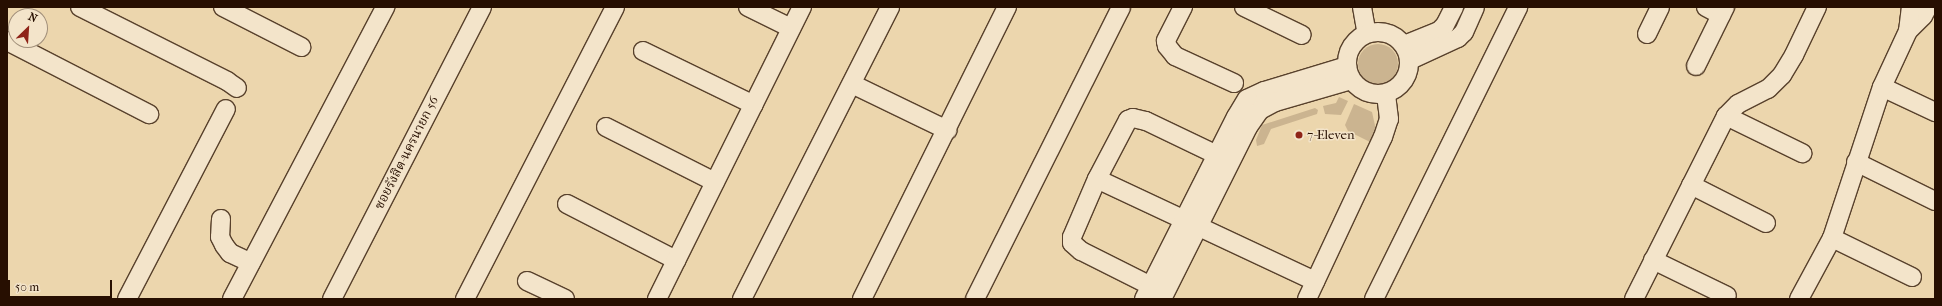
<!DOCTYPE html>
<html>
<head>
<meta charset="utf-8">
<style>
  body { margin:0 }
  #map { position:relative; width:1942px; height:306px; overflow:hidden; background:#ecd6ad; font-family:"IM FELL French Canon","Noto Serif Thai",serif }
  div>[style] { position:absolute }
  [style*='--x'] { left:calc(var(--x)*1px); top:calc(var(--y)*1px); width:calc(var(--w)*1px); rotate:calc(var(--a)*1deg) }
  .green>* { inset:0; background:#cbb490 }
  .round { border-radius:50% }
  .roads { filter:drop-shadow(1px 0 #58412c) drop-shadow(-1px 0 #58412c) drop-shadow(0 1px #58412c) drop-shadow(0 -1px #58412c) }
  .minor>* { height:18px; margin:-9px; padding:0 9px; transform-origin:9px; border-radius:9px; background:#f3e4ca }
  .minor>.ring { margin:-9px; padding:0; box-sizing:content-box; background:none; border:18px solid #f3e4ca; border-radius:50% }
  .dots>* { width:11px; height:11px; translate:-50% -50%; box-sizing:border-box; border:2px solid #f3e4ca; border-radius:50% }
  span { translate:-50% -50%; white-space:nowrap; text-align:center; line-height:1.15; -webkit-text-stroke:3px #f3e4ca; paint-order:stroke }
  .poi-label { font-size:13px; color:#270f01 }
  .left { translate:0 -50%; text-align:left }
  .street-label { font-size:13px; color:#270f01 }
  .frame { position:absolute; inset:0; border:8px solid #270f01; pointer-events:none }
  .north { position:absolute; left:8px; top:8px; width:40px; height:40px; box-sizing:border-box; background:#f3e4ca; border:1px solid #a18f7a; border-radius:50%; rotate:25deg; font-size:11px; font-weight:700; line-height:16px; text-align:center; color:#270f01 }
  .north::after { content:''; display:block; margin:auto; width:14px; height:18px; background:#8f2418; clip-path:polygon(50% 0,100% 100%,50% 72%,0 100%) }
  .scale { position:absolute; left:8px; top:280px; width:104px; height:18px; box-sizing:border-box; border:2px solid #270f01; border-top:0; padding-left:5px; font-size:12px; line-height:14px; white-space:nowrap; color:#270f01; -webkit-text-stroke:3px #f3e4ca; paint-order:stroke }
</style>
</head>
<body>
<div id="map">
  <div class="green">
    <div class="round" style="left:1358px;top:44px;width:40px;height:40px"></div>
    <div style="clip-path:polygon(1339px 97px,1348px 101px,1341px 115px,1325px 114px,1323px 106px,1336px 103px)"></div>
    <div style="clip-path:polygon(1354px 104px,1372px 112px,1376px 130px,1370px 142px,1348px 131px,1345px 125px)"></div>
    <div style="clip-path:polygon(1315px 108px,1318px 110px,1317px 114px,1271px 129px,1264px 144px,1257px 146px,1256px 140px,1262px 125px)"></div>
  </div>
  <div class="roads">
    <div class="minor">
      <div style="--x:80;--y:7;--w:165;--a:26.7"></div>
      <div style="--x:227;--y:81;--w:12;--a:35"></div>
      <div style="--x:223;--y:7;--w:88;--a:27.1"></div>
      <div style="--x:748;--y:7;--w:48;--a:26"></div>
      <div style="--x:1183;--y:7;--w:38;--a:117"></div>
      <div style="--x:1166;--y:41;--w:5;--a:79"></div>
      <div style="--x:1167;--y:46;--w:13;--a:51"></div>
      <div style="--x:1175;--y:56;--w:65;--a:24.6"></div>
      <div style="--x:1244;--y:7;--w:64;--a:25.8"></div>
      <div style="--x:1362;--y:7;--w:27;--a:80"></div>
      <div style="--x:1706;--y:7;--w:17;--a:28"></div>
      <div style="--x:1908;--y:31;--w:21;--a:-45"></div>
      <div style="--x:1923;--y:16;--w:10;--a:-61"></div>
      <div class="ring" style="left:1347px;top:32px;width:44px;height:44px"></div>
      <div style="--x:1647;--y:34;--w:30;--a:-64"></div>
      <div style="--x:7;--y:41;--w:160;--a:27.2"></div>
      <div style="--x:1404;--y:45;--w:38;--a:-22"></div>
      <div style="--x:1439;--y:31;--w:8;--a:-45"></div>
      <div style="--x:1445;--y:25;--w:20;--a:-63"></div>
      <div style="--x:643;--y:51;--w:123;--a:25.9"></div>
      <div style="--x:1410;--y:60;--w:53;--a:-24.6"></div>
      <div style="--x:1458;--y:38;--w:8;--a:-45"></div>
      <div style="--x:1464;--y:32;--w:27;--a:-66"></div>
      <div style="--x:1696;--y:66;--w:66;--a:-63.8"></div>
      <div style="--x:852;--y:84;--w:106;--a:25.8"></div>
      <div style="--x:1882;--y:87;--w:59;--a:25.3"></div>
      <div style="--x:1726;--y:116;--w:85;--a:26"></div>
      <div style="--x:606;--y:127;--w:122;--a:26.8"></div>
      <div style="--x:1856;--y:162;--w:88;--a:26.3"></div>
      <div style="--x:1097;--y:179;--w:241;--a:25.1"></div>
      <div style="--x:1691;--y:185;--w:84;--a:26.9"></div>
      <div style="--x:567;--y:204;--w:123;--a:27.2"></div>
      <div style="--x:221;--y:219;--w:18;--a:93"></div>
      <div style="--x:220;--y:237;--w:9;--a:63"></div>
      <div style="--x:224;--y:245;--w:10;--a:53"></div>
      <div style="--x:230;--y:253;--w:23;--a:25"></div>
      <div style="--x:1832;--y:238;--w:89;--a:26"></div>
      <div style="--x:1653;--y:260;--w:82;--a:25.9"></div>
      <div style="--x:527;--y:281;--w:42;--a:25.3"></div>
      <div style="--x:1151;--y:286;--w:78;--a:-153.4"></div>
      <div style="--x:1081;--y:251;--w:12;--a:-138"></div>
      <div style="--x:1072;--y:243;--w:6;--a:-90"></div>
      <div style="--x:1072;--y:237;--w:63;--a:-66.7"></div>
      <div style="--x:1097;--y:179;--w:67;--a:-62.3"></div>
      <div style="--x:1128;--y:120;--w:5;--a:-22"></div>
      <div style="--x:1133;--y:118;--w:13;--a:13"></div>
      <div style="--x:1146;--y:121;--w:79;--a:25.6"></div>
      <div style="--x:127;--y:299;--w:214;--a:-62.5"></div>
      <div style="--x:232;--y:299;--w:330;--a:-62.3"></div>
      <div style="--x:332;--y:299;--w:328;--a:-62.8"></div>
      <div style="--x:465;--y:299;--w:328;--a:-62.8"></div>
      <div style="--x:657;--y:299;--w:326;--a:-63.6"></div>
      <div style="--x:742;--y:299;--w:327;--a:-63.1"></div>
      <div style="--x:862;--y:299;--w:326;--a:-63.6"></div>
      <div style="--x:975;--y:299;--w:326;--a:-63.4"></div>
      <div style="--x:1144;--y:299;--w:204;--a:-63.2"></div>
      <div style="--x:1236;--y:117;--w:21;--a:-59"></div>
      <div style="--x:1247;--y:99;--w:19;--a:-25"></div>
      <div style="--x:1264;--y:91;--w:87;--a:-16.8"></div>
      <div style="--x:1162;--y:299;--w:192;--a:-63.4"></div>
      <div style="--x:1248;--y:127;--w:21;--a:-55"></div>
      <div style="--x:1260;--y:110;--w:17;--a:-28"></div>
      <div style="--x:1275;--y:102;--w:79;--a:-16.1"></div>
      <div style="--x:1307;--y:299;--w:179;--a:-64.9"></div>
      <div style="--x:1383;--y:137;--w:19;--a:-72"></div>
      <div style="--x:1389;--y:119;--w:25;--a:-97"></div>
      <div style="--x:1374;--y:299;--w:326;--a:-63.7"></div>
      <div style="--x:1634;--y:299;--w:205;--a:-63.3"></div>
      <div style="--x:1726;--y:116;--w:17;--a:-45"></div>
      <div style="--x:1738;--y:104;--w:34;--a:-27"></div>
      <div style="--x:1768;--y:89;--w:20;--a:-45"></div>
      <div style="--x:1782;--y:75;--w:23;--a:-59"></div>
      <div style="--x:1794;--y:55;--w:53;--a:-64.4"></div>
      <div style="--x:1799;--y:299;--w:69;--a:-61.6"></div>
      <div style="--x:1832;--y:238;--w:159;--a:-71.7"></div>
      <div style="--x:1882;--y:87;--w:62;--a:-65.1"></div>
      <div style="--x:1908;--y:31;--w:24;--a:-83"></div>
    </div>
  </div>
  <div class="dots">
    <div style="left:1299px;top:135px;background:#8f2418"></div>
  </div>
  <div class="poi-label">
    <span class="left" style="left:1307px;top:135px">7-Eleven</span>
  </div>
  <div class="street-label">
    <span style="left:407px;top:153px;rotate:-63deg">ซอยรังสิต-นครนายก 56</span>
  </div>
  <div class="frame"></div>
  <div class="north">N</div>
  <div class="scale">50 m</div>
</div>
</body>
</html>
